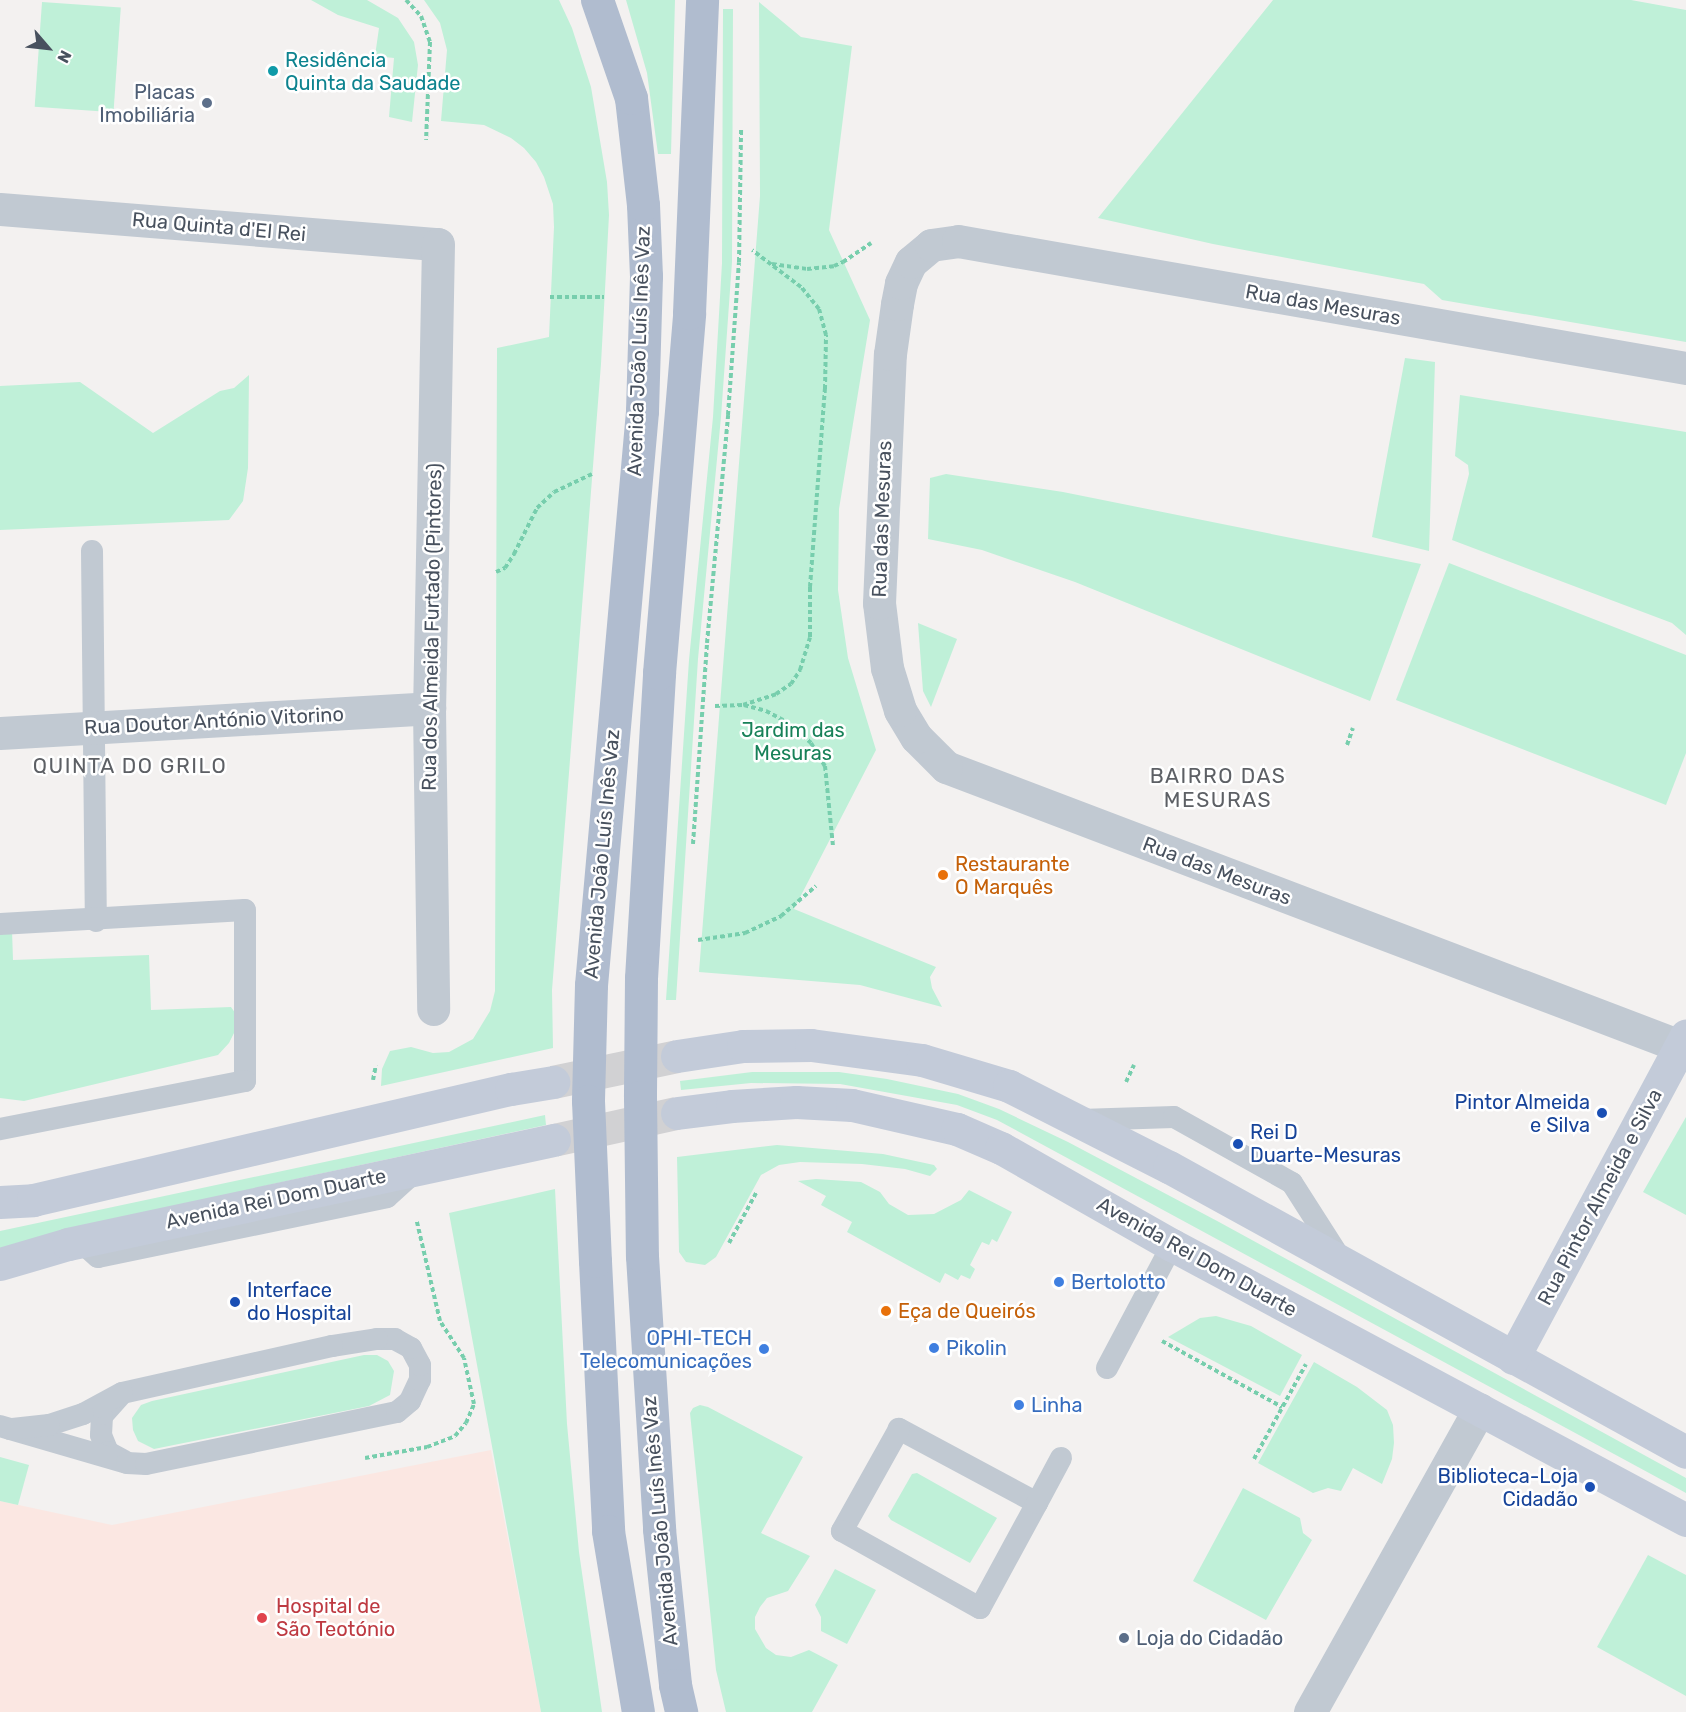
<!DOCTYPE html>
<html>
<head>
<meta charset="utf-8">
<style>
  body { margin:0 }
  #map { position:relative; width:1686px; height:1712px; overflow:hidden; background:#f3f1f0; font-family:Rubik,sans-serif }
  div>[style] { position:absolute }
  [style*='--x'] { left:calc(var(--x)*1px); top:calc(var(--y)*1px); width:calc(var(--w)*1px); rotate:calc(var(--a)*1deg) }
  .medical>* { inset:0; background:#fbe7e2 }
  .green>* { inset:0; background:#bff0d8; transform-origin:0 0 }
  .secondary-tunnel>* { height:33px; margin-top:-16.5px; transform-origin:0; background:repeating-linear-gradient(90deg,#d1d1d3 0 33px,transparent 0 49px) }
  .path>* { height:4px; margin-top:-2px; transform-origin:0; background:repeating-linear-gradient(90deg,#77cead 0 4.5px,transparent 0 7.5px) }
  .lane>* { height:22px; margin:-11px; padding:0 11px; transform-origin:11px; border-radius:11px; background:#c1c9d2 }
  .street>* { height:33px; margin:-16.5px; padding:0 16.5px; transform-origin:16.5px; border-radius:16.5px; background:#c1c9d2 }
  .secondary>* { height:33px; margin:-16.5px; padding:0 16.5px; transform-origin:16.5px; border-radius:16.5px; background:#c3cbd9 }
  .primary>* { height:33px; margin:-16.5px; padding:0 16.5px; transform-origin:16.5px; border-radius:16.5px; background:#b0bccf }
  .primary-bridge>* { height:33px; margin:-16.5px; padding:0 16.5px; transform-origin:16.5px; border-radius:16.5px; background:#b0bccf }
  .dots>* { width:16px; height:16px; translate:-50% -50%; box-sizing:border-box; border:3px solid #fff; border-radius:50% }
  span { translate:-50% -50%; white-space:nowrap; text-align:center; line-height:1.15; -webkit-text-stroke:5px #fff; paint-order:stroke }
  .culture-label { font-size:20px; color:#0d838f }
  .left { translate:0 -50%; text-align:left }
  .service-label { font-size:20px; color:#4e5e75 }
  .right { translate:-100% -50%; text-align:right }
  .street-label { font-size:20px; color:#48515e }
  .park-label { font-size:20px; color:#178158 }
  .food-label { font-size:20px; color:#c56008 }
  .transit-label { font-size:20px; color:#164399 }
  .shop-label { font-size:20px; color:#366cbe }
  .health-label { font-size:20px; color:#be3a42 }
  .neighbourhood-label { font-size:21px; color:#5d6065; letter-spacing:1.5px }
  .north { position:absolute; left:18px; top:18px; width:60px; height:60px; -webkit-text-stroke:4px #fff; paint-order:stroke; rotate:118deg; font-size:16px; font-weight:700; line-height:24px; text-align:center; color:#48515e }
  .north::after { content:''; display:block; margin:auto; width:21px; height:27px; background:#48515e; clip-path:polygon(50% 0,100% 100%,50% 72%,0 100%) }
</style>
</head>
<body>
<div id="map">
  <div class="medical">
    <div style="clip-path:polygon(491px 1450px,541px 1712px,0 1712px,0 1501px,112px 1525px)"></div>
  </div>
  <div class="green">
    <div style="clip-path:polygon(311px 0,367px 0,398px 18px,414px 42px,418px 65px,412px 122px,389px 117px,394px 58px,375px 56px,379px 28px,338px 15px)"></div>
    <div style="clip-path:polygon(424px 0,559px 0,572px 28px,591px 87px,607px 182px,609px 215px,601px 364px,552px 990px,553px 1048px,381px 1086px,382px 1069px,390px 1051px,411px 1047px,433px 1053px,449px 1052px,473px 1039px,490px 1011px,495px 991px,497px 348px,549px 337px,554px 227px,553px 204px,544px 177px,536px 162px,524px 148px,511px 138px,484px 125px,441px 121px,447px 50px,440px 23px)"></div>
    <div style="clip-path:polygon(626px 0,675px 0,671px 154px,658px 154px,647px 73px)"></div>
    <div style="clip-path:polygon(1273px 0,1631px 0,1686px 10px,1686px 342px,1442px 300px,1424px 284px,1213px 244px,1098px 218px)"></div>
    <div style="left:42px;top:2px;width:79px;height:105px;rotate:4deg"></div>
    <div style="clip-path:polygon(759px 2px,801px 37px,852px 46px,829px 230px,870px 320px,839px 509px,838px 590px,848px 658px,876px 750px,794px 909px,936px 967px,930px 977px,932px 988px,942px 1007px,860px 985px,699px 972px,760px 196px)"></div>
    <div style="clip-path:polygon(723px 9px,733px 9px,732px 262px,721px 417px,698px 659px,676px 1000px,666px 1000px,689px 660px,713px 417px,722px 263px)"></div>
    <div style="clip-path:polygon(1405px 358px,1435px 362px,1429px 551px,1372px 537px)"></div>
    <div style="clip-path:polygon(249px 375px,248px 468px,243px 501px,229px 520px,0 530px,0 386px,80px 382px,153px 433px,220px 391px,234px 388px)"></div>
    <div style="clip-path:polygon(1460px 395px,1686px 432px,1686px 635px,1672px 623px,1452px 540px,1469px 474px,1468px 465px,1455px 456px)"></div>
    <div style="clip-path:polygon(946px 474px,1063px 492px,1421px 564px,1370px 701px,1075px 582px,982px 550px,928px 539px,930px 478px)"></div>
    <div style="clip-path:polygon(1449px 563px,1686px 655px,1686px 753px,1666px 805px,1396px 700px)"></div>
    <div style="clip-path:polygon(918px 623px,957px 639px,931px 707px,923px 691px)"></div>
    <div style="clip-path:polygon(0 930px,12px 930px,13px 960px,149px 955px,151px 1010px,231px 1007px,238px 1017px,235px 1031px,229px 1043px,218px 1055px,24px 1101px,0 1098px)"></div>
    <div style="clip-path:polygon(752px 1072px,839px 1072px,887px 1079px,958px 1094px,999px 1109px,1068px 1142px,1219px 1222px,1686px 1478px,1686px 1493px,997px 1120px,957px 1105px,840px 1084px,751px 1083px,681px 1090px,680px 1081px)"></div>
    <div style="clip-path:polygon(545px 1115px,546px 1125px,273px 1184px,0 1250px,0 1231px)"></div>
    <div style="clip-path:polygon(1686px 1117px,1686px 1215px,1643px 1192px)"></div>
    <div style="clip-path:polygon(777px 1145px,883px 1154px,934px 1165px,937px 1169px,930px 1176px,905px 1169px,862px 1164px,800px 1162px,779px 1165px,761px 1175px,716px 1257px,705px 1265px,686px 1262px,679px 1252px,677px 1157px)"></div>
    <div style="clip-path:polygon(816px 1179px,861px 1182px,880px 1192px,889px 1204px,908px 1215px,934px 1214px,961px 1200px,969px 1190px,1012px 1212px,997px 1242px,992px 1239px,989px 1245px,982px 1242px,970px 1265px,975px 1269px,970px 1279px,961px 1275px,958px 1280px,945px 1273px,940px 1283px,847px 1232px,852px 1222px,821px 1205px,826px 1196px,798px 1181px)"></div>
    <div style="clip-path:polygon(555px 1189px,567px 1424px,579px 1552px,602px 1712px,541px 1712px,449px 1213px)"></div>
    <div style="clip-path:polygon(1216px 1316px,1251px 1326px,1302px 1355px,1280px 1396px,1168px 1337px,1200px 1318px)"></div>
    <div style="clip-path:polygon(364px 1355px,377px 1355px,388px 1361px,394px 1371px,390px 1395px,369px 1406px,154px 1449px,138px 1441px,133px 1430px,132px 1418px,141px 1405px,152px 1401px)"></div>
    <div style="clip-path:polygon(1314px 1362px,1357px 1387px,1387px 1410px,1393px 1425px,1394px 1443px,1392px 1459px,1382px 1484px,1353px 1468px,1341px 1491px,1328px 1488px,1313px 1493px,1258px 1463px)"></div>
    <div style="clip-path:polygon(700px 1405px,708px 1407px,803px 1457px,761px 1533px,810px 1556px,788px 1591px,767px 1598px,760px 1607px,755px 1617px,755px 1629px,766px 1648px,776px 1655px,791px 1657px,809px 1650px,838px 1665px,812px 1712px,726px 1712px,716px 1670px,690px 1413px,693px 1408px)"></div>
    <div style="clip-path:polygon(0 1457px,29px 1465px,18px 1505px,0 1501px)"></div>
    <div style="clip-path:polygon(917px 1473px,997px 1518px,970px 1563px,891px 1520px,888px 1516px,912px 1474px)"></div>
    <div style="clip-path:polygon(1243px 1488px,1300px 1518px,1303px 1533px,1312px 1540px,1266px 1620px,1193px 1581px)"></div>
    <div style="clip-path:polygon(1648px 1555px,1686px 1575px,1686px 1696px,1597px 1647px)"></div>
    <div style="clip-path:polygon(835px 1569px,876px 1590px,847px 1644px,821px 1631px,821px 1617px,815px 1605px)"></div>
  </div>
  <div class="secondary-tunnel">
    <div style="--x:553;--y:1082;--w:127;--a:-11.8"></div>
    <div style="--x:554;--y:1140;--w:126;--a:-12.4"></div>
  </div>
  <div class="path">
    <div style="--x:406;--y:0;--w:22;--a:47"></div>
    <div style="--x:421;--y:16;--w:28;--a:71"></div>
    <div style="--x:430;--y:42;--w:98;--a:92.3"></div>
    <div style="--x:772;--y:264;--w:35;--a:8"></div>
    <div style="--x:807;--y:269;--w:27;--a:-6"></div>
    <div style="--x:834;--y:266;--w:10;--a:-24"></div>
    <div style="--x:843;--y:262;--w:34;--a:-34"></div>
    <div style="--x:550;--y:297;--w:54;--a:0"></div>
    <div style="--x:496;--y:572;--w:10;--a:-24"></div>
    <div style="--x:505;--y:568;--w:17;--a:-57"></div>
    <div style="--x:514;--y:554;--w:51;--a:-63.4"></div>
    <div style="--x:537;--y:508;--w:23;--a:-43"></div>
    <div style="--x:554;--y:492;--w:42;--a:-25.3"></div>
    <div style="--x:744;--y:705;--w:23;--a:15"></div>
    <div style="--x:766;--y:711;--w:21;--a:28"></div>
    <div style="--x:785;--y:721;--w:34;--a:40"></div>
    <div style="--x:811;--y:743;--w:27;--a:59"></div>
    <div style="--x:825;--y:766;--w:80;--a:84.3"></div>
    <div style="--x:715;--y:706;--w:28;--a:-2"></div>
    <div style="--x:743;--y:705;--w:35;--a:-18"></div>
    <div style="--x:776;--y:694;--w:18;--a:-34"></div>
    <div style="--x:791;--y:684;--w:17;--a:-57"></div>
    <div style="--x:800;--y:670;--w:34;--a:-73"></div>
    <div style="--x:810;--y:637;--w:50;--a:-90"></div>
    <div style="--x:810;--y:587;--w:199;--a:-85.7"></div>
    <div style="--x:825;--y:389;--w:54;--a:-88.9"></div>
    <div style="--x:826;--y:335;--w:27;--a:-105"></div>
    <div style="--x:819;--y:309;--w:28;--a:-129"></div>
    <div style="--x:801;--y:287;--w:61;--a:-142.9"></div>
    <div style="--x:1347;--y:745;--w:18;--a:-71"></div>
    <div style="--x:693;--y:844;--w:201;--a:-86"></div>
    <div style="--x:707;--y:643;--w:229;--a:-84.7"></div>
    <div style="--x:728;--y:415;--w:153;--a:-85.9"></div>
    <div style="--x:739;--y:262;--w:132;--a:-89.1"></div>
    <div style="--x:698;--y:940;--w:48;--a:-8.5"></div>
    <div style="--x:745;--y:933;--w:40;--a:-25"></div>
    <div style="--x:781;--y:916;--w:46;--a:-40.6"></div>
    <div style="--x:373;--y:1080;--w:15;--a:-79"></div>
    <div style="--x:1126;--y:1082;--w:19;--a:-65"></div>
    <div style="--x:729;--y:1243;--w:57;--a:-61.6"></div>
    <div style="--x:1162;--y:1341;--w:137;--a:28.8"></div>
    <div style="--x:365;--y:1458;--w:63;--a:-10.1"></div>
    <div style="--x:427;--y:1447;--w:30;--a:-21"></div>
    <div style="--x:455;--y:1436;--w:17;--a:-50"></div>
    <div style="--x:466;--y:1423;--w:21;--a:-67"></div>
    <div style="--x:474;--y:1404;--w:47;--a:-102.3"></div>
    <div style="--x:464;--y:1358;--w:44;--a:-123"></div>
    <div style="--x:440;--y:1321;--w:102;--a:-103.1"></div>
    <div style="--x:1254;--y:1459;--w:108;--a:-61.3"></div>
  </div>
  <div class="lane">
    <div style="--x:92;--y:551;--w:370;--a:89.4"></div>
    <div style="--x:0;--y:924;--w:245;--a:-3.3"></div>
    <div style="--x:245;--y:910;--w:171;--a:90"></div>
    <div style="--x:245;--y:1081;--w:250;--a:168.9"></div>
    <div style="--x:1080;--y:1120;--w:94;--a:-1.8"></div>
    <div style="--x:1174;--y:1117;--w:135;--a:29.2"></div>
    <div style="--x:1292;--y:1183;--w:89;--a:57.4"></div>
    <div style="--x:80;--y:1241;--w:24;--a:42"></div>
    <div style="--x:98;--y:1257;--w:295;--a:-11.7"></div>
    <div style="--x:387;--y:1197;--w:36;--a:-42"></div>
    <div style="--x:1107;--y:1368;--w:139;--a:-62.1"></div>
    <div style="--x:119;--y:1397;--w:25;--a:132"></div>
    <div style="--x:102;--y:1416;--w:19;--a:93"></div>
    <div style="--x:101;--y:1435;--w:18;--a:68"></div>
    <div style="--x:108;--y:1452;--w:18;--a:29"></div>
    <div style="--x:0;--y:1426;--w:132;--a:16.2"></div>
    <div style="--x:127;--y:1463;--w:19;--a:3"></div>
    <div style="--x:146;--y:1464;--w:256;--a:-11.7"></div>
    <div style="--x:397;--y:1412;--w:17;--a:-40"></div>
    <div style="--x:410;--y:1401;--w:23;--a:-65"></div>
    <div style="--x:420;--y:1380;--w:15;--a:-90"></div>
    <div style="--x:420;--y:1365;--w:19;--a:-118"></div>
    <div style="--x:411;--y:1348;--w:18;--a:-151"></div>
    <div style="--x:395;--y:1339;--w:18;--a:180"></div>
    <div style="--x:377;--y:1339;--w:46;--a:171.2"></div>
    <div style="--x:332;--y:1346;--w:215;--a:167.4"></div>
    <div style="--x:122;--y:1393;--w:44;--a:151.7"></div>
    <div style="--x:83;--y:1414;--w:36;--a:162"></div>
    <div style="--x:49;--y:1425;--w:39;--a:174"></div>
    <div style="--x:1037;--y:1503;--w:157;--a:-151.8"></div>
    <div style="--x:899;--y:1429;--w:117;--a:119.2"></div>
    <div style="--x:842;--y:1531;--w:158;--a:29.2"></div>
    <div style="--x:980;--y:1608;--w:119;--a:-61.5"></div>
    <div style="--x:1037;--y:1503;--w:51;--a:-61.9"></div>
  </div>
  <div class="street">
    <div style="--x:0;--y:209;--w:439;--a:4.6"></div>
    <div style="--x:438;--y:244;--w:464;--a:91.1"></div>
    <div style="--x:429;--y:708;--w:301;--a:89.2"></div>
    <div style="--x:0;--y:733;--w:430;--a:-3.3"></div>
    <div style="--x:1680;--y:1046;--w:785;--a:-159.19"></div>
    <div style="--x:946;--y:767;--w:42;--a:-135"></div>
    <div style="--x:916;--y:737;--w:31;--a:-121"></div>
    <div style="--x:900;--y:710;--w:44;--a:-107.2"></div>
    <div style="--x:887;--y:668;--w:65;--a:-97"></div>
    <div style="--x:879;--y:603;--w:249;--a:-87.5"></div>
    <div style="--x:890;--y:354;--w:50;--a:-82"></div>
    <div style="--x:897;--y:304;--w:21;--a:-79"></div>
    <div style="--x:901;--y:283;--w:23;--a:-65"></div>
    <div style="--x:911;--y:262;--w:26;--a:-40"></div>
    <div style="--x:931;--y:245;--w:27;--a:-8"></div>
    <div style="--x:958;--y:241;--w:739;--a:9.9"></div>
    <div style="--x:1310;--y:1712;--w:347;--a:-60.8"></div>
  </div>
  <div class="secondary">
    <div style="--x:677;--y:1056;--w:67;--a:-8.6"></div>
    <div style="--x:743;--y:1046;--w:68;--a:-0.8"></div>
    <div style="--x:811;--y:1045;--w:112;--a:7.7"></div>
    <div style="--x:922;--y:1060;--w:91;--a:16.6"></div>
    <div style="--x:1009;--y:1086;--w:179;--a:26.9"></div>
    <div style="--x:1169;--y:1167;--w:590;--a:28.87"></div>
    <div style="--x:677;--y:1113;--w:55;--a:-7.3"></div>
    <div style="--x:732;--y:1106;--w:64;--a:-3.6"></div>
    <div style="--x:796;--y:1102;--w:56;--a:3.1"></div>
    <div style="--x:852;--y:1105;--w:108;--a:12.9"></div>
    <div style="--x:957;--y:1129;--w:48;--a:23.4"></div>
    <div style="--x:1001;--y:1148;--w:197;--a:29.6"></div>
    <div style="--x:1172;--y:1245;--w:583;--a:28.15"></div>
    <div style="--x:0;--y:1202;--w:33;--a:-3"></div>
    <div style="--x:33;--y:1200;--w:491;--a:-13.1"></div>
    <div style="--x:511;--y:1089;--w:43;--a:-9.5"></div>
    <div style="--x:0;--y:1264;--w:71;--a:-16.4"></div>
    <div style="--x:68;--y:1244;--w:497;--a:-12.1"></div>
    <div style="--x:1513;--y:1358;--w:366;--a:-61.8"></div>
  </div>
  <div class="primary">
    <div style="--x:641;--y:978;--w:306;--a:-86.6"></div>
    <div style="--x:659;--y:673;--w:361;--a:-85.2"></div>
    <div style="--x:689;--y:313;--w:313;--a:-87.6"></div>
    <div style="--x:591;--y:985;--w:576;--a:-84.92"></div>
    <div style="--x:642;--y:411;--w:135;--a:-88.3"></div>
    <div style="--x:646;--y:276;--w:71;--a:-92.4"></div>
    <div style="--x:643;--y:205;--w:108;--a:-96.4"></div>
    <div style="--x:631;--y:98;--w:104;--a:-109.1"></div>
    <div style="--x:642;--y:1256;--w:274;--a:86.4"></div>
    <div style="--x:659;--y:1529;--w:157;--a:84.1"></div>
    <div style="--x:675;--y:1685;--w:28;--a:77"></div>
    <div style="--x:595;--y:1261;--w:270;--a:87.2"></div>
    <div style="--x:608;--y:1531;--w:183;--a:80.6"></div>
  </div>
  <div class="primary-bridge">
    <div style="--x:641;--y:978;--w:119;--a:90.5"></div>
    <div style="--x:640;--y:1097;--w:159;--a:89.3"></div>
    <div style="--x:591;--y:985;--w:116;--a:91.5"></div>
    <div style="--x:588;--y:1101;--w:160;--a:87.5"></div>
  </div>
  <div class="dots">
    <div style="left:273px;top:71px;background:#0f9aa8"></div>
    <div style="left:207px;top:103px;background:#5c6f8a"></div>
    <div style="left:943px;top:875px;background:#e8710a"></div>
    <div style="left:1602px;top:1113px;background:#1a4fb4"></div>
    <div style="left:1238px;top:1144px;background:#1a4fb4"></div>
    <div style="left:1059px;top:1282px;background:#3f7fe0"></div>
    <div style="left:235px;top:1302px;background:#1a4fb4"></div>
    <div style="left:886px;top:1311px;background:#e8710a"></div>
    <div style="left:934px;top:1348px;background:#3f7fe0"></div>
    <div style="left:764px;top:1349px;background:#3f7fe0"></div>
    <div style="left:1019px;top:1405px;background:#3f7fe0"></div>
    <div style="left:1590px;top:1487px;background:#1a4fb4"></div>
    <div style="left:262px;top:1618px;background:#e0444e"></div>
    <div style="left:1124px;top:1638px;background:#5c6f8a"></div>
  </div>
  <div class="culture-label">
    <span class="left" style="left:285px;top:72px">Residência<br>Quinta da Saudade</span>
  </div>
  <div class="service-label">
    <span class="right" style="left:195px;top:104px">Placas<br>Imobiliária</span>
    <span class="left" style="left:1136px;top:1638px">Loja do Cidadão</span>
  </div>
  <div class="street-label">
    <span style="left:219px;top:227px;rotate:5deg">Rua Quinta d'El Rei</span>
    <span style="left:1323px;top:305px;rotate:10deg">Rua das Mesuras</span>
    <span style="left:639px;top:351px;rotate:-88deg">Avenida João Luís Inês Vaz</span>
    <span style="left:882px;top:519px;rotate:-88deg">Rua das Mesuras</span>
    <span style="left:432px;top:627px;rotate:-89deg">Rua dos Almeida Furtado (Pintores)</span>
    <span style="left:214px;top:721px;rotate:-3deg">Rua Doutor António Vitorino</span>
    <span style="left:602px;top:854px;rotate:-85deg">Avenida João Luís Inês Vaz</span>
    <span style="left:1217px;top:871px;rotate:21deg">Rua das Mesuras</span>
    <span style="left:1600px;top:1197px;rotate:-62deg">Rua Pintor Almeida e Silva</span>
    <span style="left:276px;top:1199px;rotate:-12deg">Avenida Rei Dom Duarte</span>
    <span style="left:1197px;top:1257px;rotate:29deg">Avenida Rei Dom Duarte</span>
    <span style="left:660px;top:1521px;rotate:-95deg">Avenida João Luís Inês Vaz</span>
  </div>
  <div class="park-label">
    <span style="left:793px;top:742px">Jardim das<br>Mesuras</span>
  </div>
  <div class="food-label">
    <span class="left" style="left:955px;top:876px">Restaurante<br>O Marquês</span>
    <span class="left" style="left:898px;top:1311px">Eça de Queirós</span>
  </div>
  <div class="transit-label">
    <span class="right" style="left:1590px;top:1114px">Pintor Almeida<br>e Silva</span>
    <span class="left" style="left:1250px;top:1144px">Rei D<br>Duarte-Mesuras</span>
    <span class="left" style="left:247px;top:1302px">Interface<br>do Hospital</span>
    <span class="right" style="left:1578px;top:1488px">Biblioteca-Loja<br>Cidadão</span>
  </div>
  <div class="shop-label">
    <span class="left" style="left:1071px;top:1282px">Bertolotto</span>
    <span class="right" style="left:752px;top:1350px">OPHI-TECH<br>Telecomunicações</span>
    <span class="left" style="left:946px;top:1348px">Pikolin</span>
    <span class="left" style="left:1031px;top:1405px">Linha</span>
  </div>
  <div class="health-label">
    <span class="left" style="left:276px;top:1618px">Hospital de<br>São Teotónio</span>
  </div>
  <div class="neighbourhood-label">
    <span style="left:130px;top:766px">QUINTA DO GRILO</span>
    <span style="left:1218px;top:788px">BAIRRO DAS<br>MESURAS</span>
  </div>
  <div class="north">N</div>
</div>
</body>
</html>
